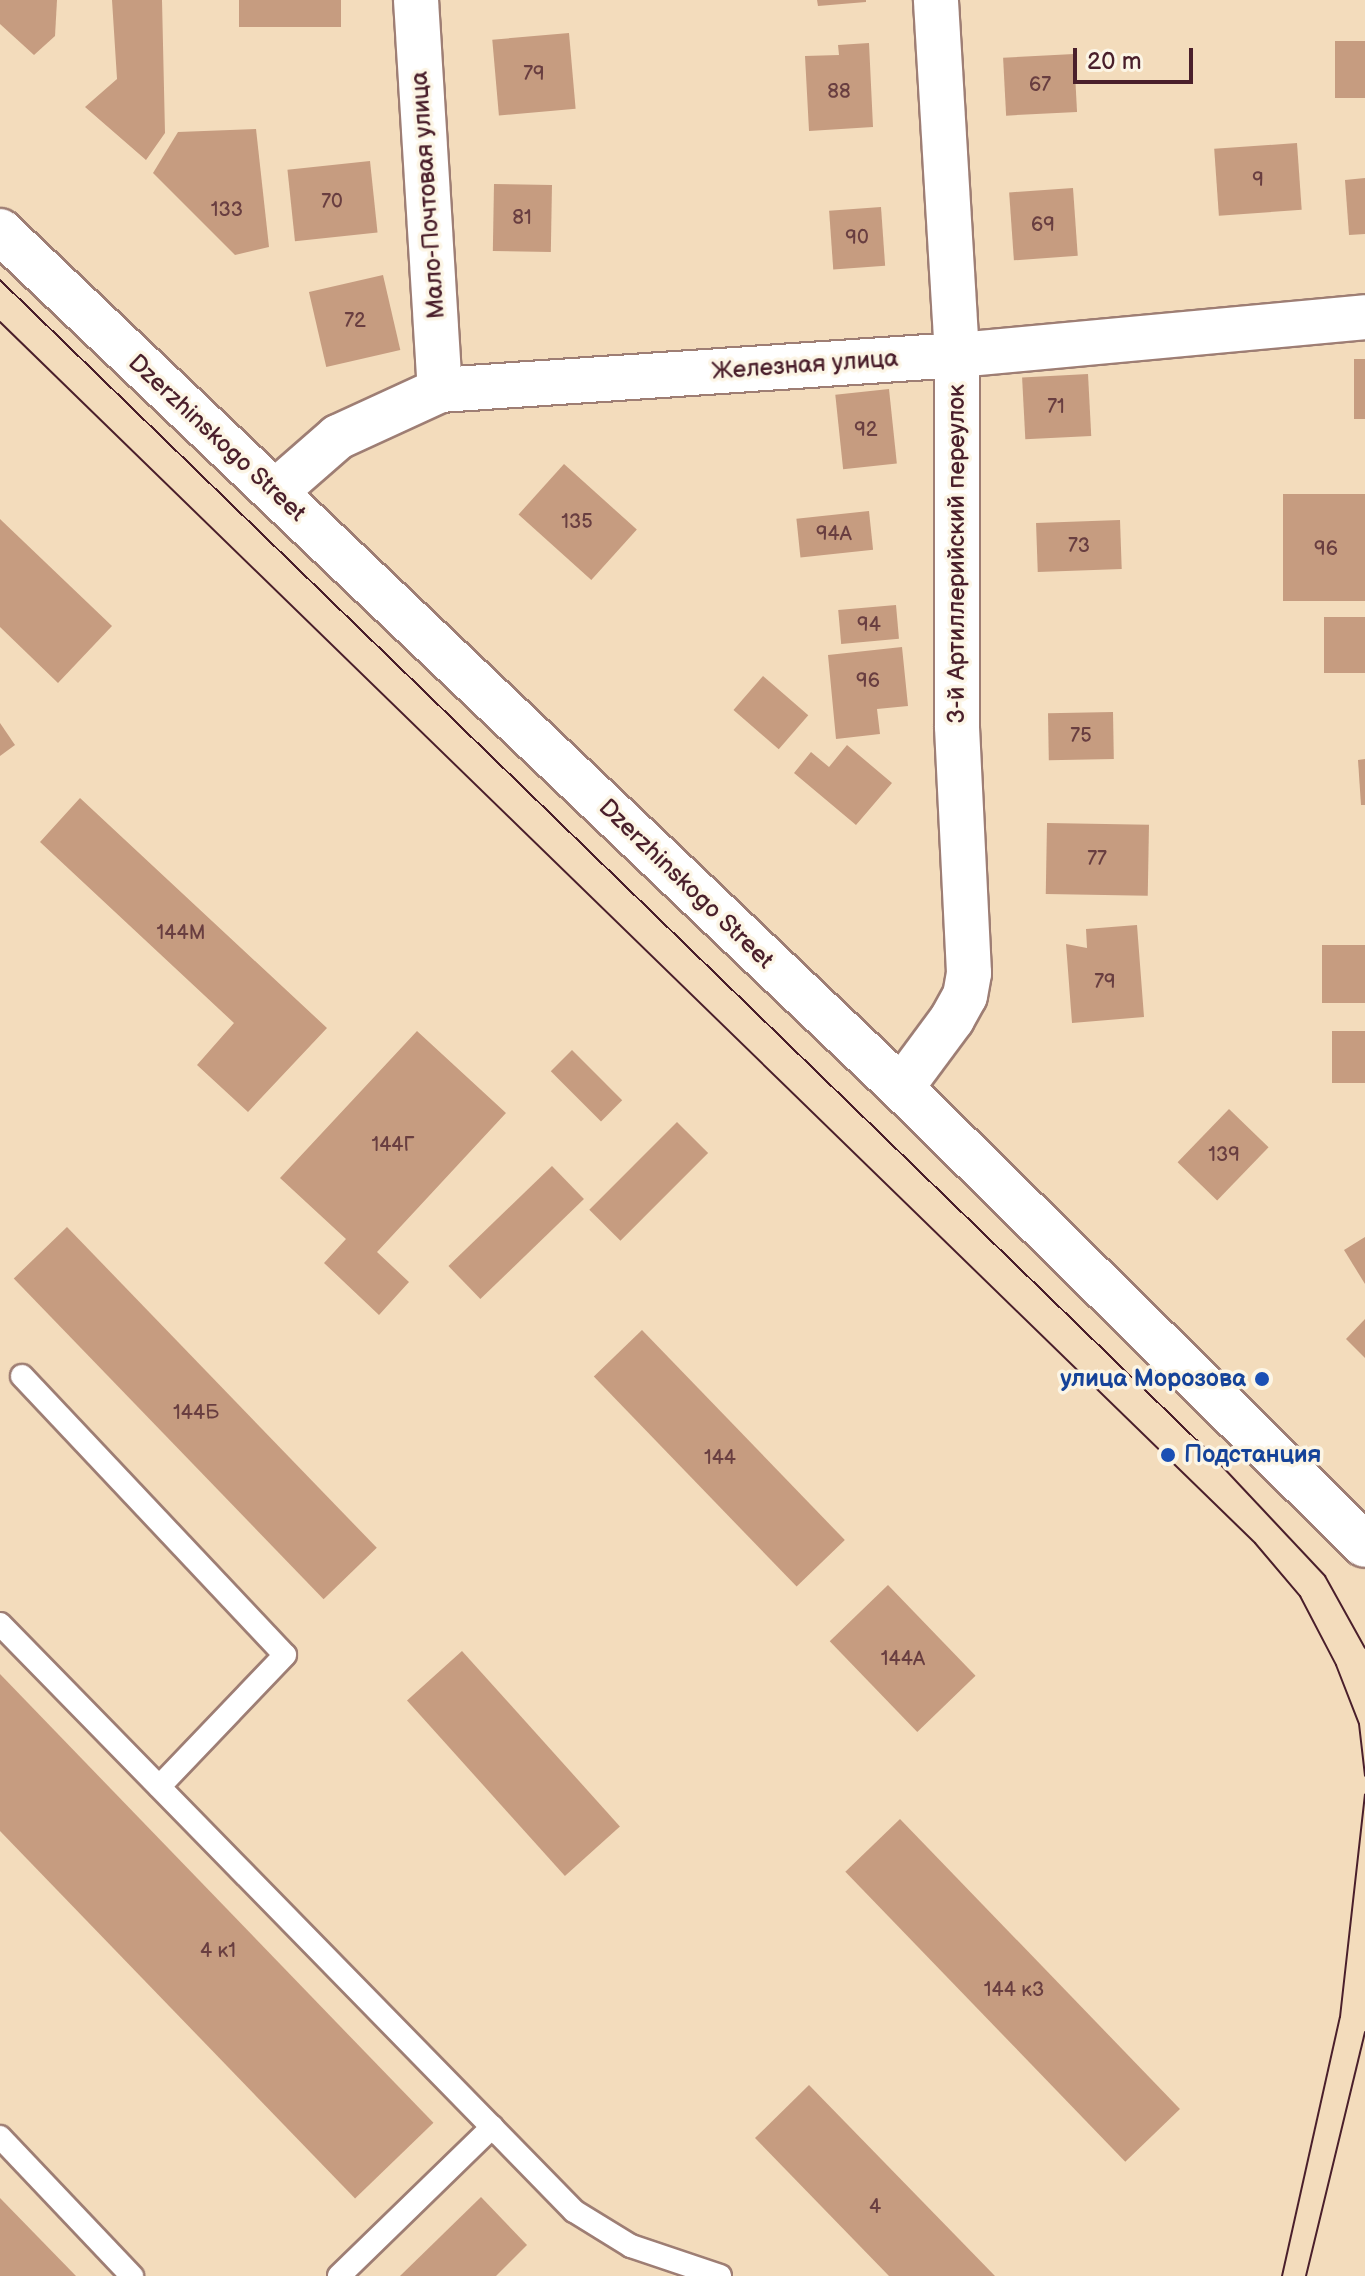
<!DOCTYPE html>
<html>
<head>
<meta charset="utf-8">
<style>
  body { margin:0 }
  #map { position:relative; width:1365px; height:2276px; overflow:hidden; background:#f3dcbc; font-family:"Balsamiq Sans",sans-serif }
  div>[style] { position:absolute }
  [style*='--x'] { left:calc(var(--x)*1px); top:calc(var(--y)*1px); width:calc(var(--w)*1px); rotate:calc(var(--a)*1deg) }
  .building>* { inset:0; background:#c69c80; transform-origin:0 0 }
  .roads { filter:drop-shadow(2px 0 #9e7e74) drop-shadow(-2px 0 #9e7e74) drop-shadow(0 2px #9e7e74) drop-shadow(0 -2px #9e7e74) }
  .lane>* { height:22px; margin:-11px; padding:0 11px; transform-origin:11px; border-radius:11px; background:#fff }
  .street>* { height:44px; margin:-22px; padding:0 22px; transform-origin:22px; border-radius:22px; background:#fff }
  .secondary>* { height:44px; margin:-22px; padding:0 22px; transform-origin:22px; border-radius:22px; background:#fff }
  .tram>* { height:2px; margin:-1px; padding:0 1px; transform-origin:1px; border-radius:1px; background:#4a1f2b }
  .dots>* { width:22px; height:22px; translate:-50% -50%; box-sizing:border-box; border:4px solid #fcf5e5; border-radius:50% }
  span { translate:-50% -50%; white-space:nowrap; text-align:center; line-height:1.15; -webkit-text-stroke:7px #fcf5e5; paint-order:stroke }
  .number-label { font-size:20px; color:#693e40 }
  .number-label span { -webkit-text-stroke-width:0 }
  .street-label { font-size:24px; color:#4a1f2b }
  .transit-label { font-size:24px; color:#164399; font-weight:700 }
  .right { translate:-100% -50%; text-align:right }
  .left { translate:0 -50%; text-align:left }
  .scale { position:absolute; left:1073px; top:48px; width:120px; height:36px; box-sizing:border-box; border:4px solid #4a1f2b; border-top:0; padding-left:10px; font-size:24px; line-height:28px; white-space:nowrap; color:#4a1f2b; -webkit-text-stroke:6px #fcf5e5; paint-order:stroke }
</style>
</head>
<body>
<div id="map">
  <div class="building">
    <div style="clip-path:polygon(0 0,57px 0,55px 36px,34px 55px,0 24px)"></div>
    <div style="clip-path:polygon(112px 0,162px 0,165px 133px,146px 160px,85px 107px,117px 79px)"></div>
    <div style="left:239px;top:0;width:102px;height:27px"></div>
    <div style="clip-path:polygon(817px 0,866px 0,866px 2px,818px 6px)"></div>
    <div style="left:569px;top:33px;width:76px;height:77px;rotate:85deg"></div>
    <div style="left:1365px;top:41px;width:57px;height:30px;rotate:90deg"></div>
    <div style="clip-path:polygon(869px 43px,873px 127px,809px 131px,805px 56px,839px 55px,838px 45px)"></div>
    <div style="left:1074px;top:54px;width:58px;height:71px;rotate:87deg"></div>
    <div style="clip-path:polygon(256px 129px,269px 247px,235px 255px,153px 173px,178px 132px)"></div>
    <div style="left:1297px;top:143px;width:67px;height:83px;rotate:86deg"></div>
    <div style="left:370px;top:161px;width:72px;height:83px;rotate:84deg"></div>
    <div style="clip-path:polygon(1365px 178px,1365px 234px,1349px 235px,1345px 180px)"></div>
    <div style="left:494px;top:184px;width:58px;height:67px;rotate:1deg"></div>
    <div style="left:1073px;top:188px;width:68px;height:64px;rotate:86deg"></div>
    <div style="left:881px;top:207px;width:59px;height:52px;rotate:86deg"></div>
    <div style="left:383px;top:275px;width:77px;height:76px;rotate:77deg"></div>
    <div style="left:1354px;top:359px;width:11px;height:60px"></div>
    <div style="left:1088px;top:374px;width:62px;height:66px;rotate:87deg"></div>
    <div style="left:889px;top:389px;width:75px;height:54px;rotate:84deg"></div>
    <div style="left:564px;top:464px;width:98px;height:68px;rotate:42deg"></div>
    <div style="left:1365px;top:494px;width:107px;height:82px;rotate:90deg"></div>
    <div style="left:869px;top:511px;width:39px;height:73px;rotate:84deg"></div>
    <div style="clip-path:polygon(0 519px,112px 626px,58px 683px,0 627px)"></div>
    <div style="left:1120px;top:520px;width:49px;height:84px;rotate:88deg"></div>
    <div style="left:896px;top:605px;width:34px;height:58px;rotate:85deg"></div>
    <div style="left:1365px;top:617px;width:56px;height:41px;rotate:90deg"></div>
    <div style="clip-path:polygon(902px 647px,908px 706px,877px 709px,880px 734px,836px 739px,828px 655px)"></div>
    <div style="left:763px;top:676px;width:60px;height:45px;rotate:41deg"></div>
    <div style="left:1113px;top:712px;width:47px;height:65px;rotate:89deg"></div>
    <div style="clip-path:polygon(0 723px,15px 745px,0 756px)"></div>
    <div style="clip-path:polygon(847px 745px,892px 783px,856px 825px,794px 773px,811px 752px,829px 767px)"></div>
    <div style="clip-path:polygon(1365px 759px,1365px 805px,1361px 805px,1358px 760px)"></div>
    <div style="clip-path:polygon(80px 798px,327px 1028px,248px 1112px,197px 1065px,234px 1023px,40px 842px)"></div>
    <div style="left:1047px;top:823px;width:102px;height:71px;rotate:1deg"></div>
    <div style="clip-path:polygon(1137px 925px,1144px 1017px,1072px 1023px,1066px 944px,1087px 948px,1086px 929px)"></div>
    <div style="left:1365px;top:945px;width:58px;height:43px;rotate:90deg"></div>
    <div style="clip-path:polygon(417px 1031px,506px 1113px,377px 1252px,409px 1282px,379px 1315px,324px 1263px,346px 1239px,280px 1178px)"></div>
    <div style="left:1365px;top:1031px;width:52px;height:33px;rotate:90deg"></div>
    <div style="left:572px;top:1050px;width:71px;height:30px;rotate:45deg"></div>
    <div style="left:1229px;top:1109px;width:55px;height:74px;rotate:44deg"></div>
    <div style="left:677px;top:1122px;width:44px;height:124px;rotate:45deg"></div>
    <div style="left:552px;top:1166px;width:46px;height:144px;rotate:46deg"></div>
    <div style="left:67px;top:1227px;width:446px;height:74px;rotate:46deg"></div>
    <div style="clip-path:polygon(1365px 1237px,1365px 1284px,1344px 1250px)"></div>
    <div style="clip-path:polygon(1365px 1319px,1365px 1358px,1346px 1339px)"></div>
    <div style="left:642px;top:1330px;width:292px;height:67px;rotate:46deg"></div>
    <div style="left:888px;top:1585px;width:126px;height:81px;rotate:46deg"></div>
    <div style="left:462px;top:1651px;width:236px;height:74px;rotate:48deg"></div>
    <div style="left:0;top:1674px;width:624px;height:109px;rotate:46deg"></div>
    <div style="left:900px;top:1819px;width:403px;height:76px;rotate:46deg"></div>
    <div style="clip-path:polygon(809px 2085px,995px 2276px,889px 2276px,755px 2138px)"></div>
    <div style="clip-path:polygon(481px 2197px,527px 2245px,496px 2276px,400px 2276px)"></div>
    <div style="clip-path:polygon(0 2198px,76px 2276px,0 2276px)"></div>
  </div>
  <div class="roads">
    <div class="lane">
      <div style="--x:22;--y:1376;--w:383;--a:46.7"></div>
      <div style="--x:285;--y:1655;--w:182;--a:133.7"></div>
      <div style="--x:0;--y:1624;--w:821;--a:45.64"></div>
      <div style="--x:574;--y:2211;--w:67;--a:31.6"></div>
      <div style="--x:631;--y:2246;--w:94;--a:18.6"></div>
      <div style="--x:0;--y:2137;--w:192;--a:46.5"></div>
      <div style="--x:339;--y:2276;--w:214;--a:-44.2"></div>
    </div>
    <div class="street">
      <div style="--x:416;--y:0;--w:391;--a:86.5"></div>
      <div style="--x:275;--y:492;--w:84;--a:-41.1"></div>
      <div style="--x:338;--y:437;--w:112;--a:-24.7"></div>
      <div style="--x:440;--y:390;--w:518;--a:-3.87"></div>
      <div style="--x:957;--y:355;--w:410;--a:-5.3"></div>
      <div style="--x:901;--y:1088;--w:86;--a:-53.5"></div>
      <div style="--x:952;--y:1019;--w:26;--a:-61"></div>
      <div style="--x:965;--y:996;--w:23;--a:-80"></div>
      <div style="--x:969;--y:973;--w:247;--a:-92.8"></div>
      <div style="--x:957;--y:726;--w:371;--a:-90"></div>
      <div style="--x:957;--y:355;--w:356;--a:-93.4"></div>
    </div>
    <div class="secondary">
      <div style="--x:0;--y:231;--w:1243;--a:43.57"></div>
      <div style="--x:901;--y:1088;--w:651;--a:44.56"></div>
    </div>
  </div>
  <div class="tram">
    <div style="--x:0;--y:280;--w:1677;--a:44.11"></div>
    <div style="--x:1204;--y:1447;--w:177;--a:46.8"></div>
    <div style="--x:1325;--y:1576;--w:82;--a:60.9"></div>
    <div style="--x:0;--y:322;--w:1751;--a:44.21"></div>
    <div style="--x:1255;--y:1543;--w:70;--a:49.7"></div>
    <div style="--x:1300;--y:1596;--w:78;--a:62.4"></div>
    <div style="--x:1336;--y:1665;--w:63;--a:68.7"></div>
    <div style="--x:1359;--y:1724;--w:52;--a:83.4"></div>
    <div style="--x:1282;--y:2276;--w:265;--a:-77.4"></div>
    <div style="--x:1340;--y:2017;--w:224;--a:-83.6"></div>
    <div style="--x:1306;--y:2276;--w:251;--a:-76.4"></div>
  </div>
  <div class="dots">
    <div style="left:1262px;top:1379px;background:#1a4fb4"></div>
    <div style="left:1168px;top:1455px;background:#1a4fb4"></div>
  </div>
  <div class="number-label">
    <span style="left:534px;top:74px">79</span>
    <span style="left:1040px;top:85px">67</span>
    <span style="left:839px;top:92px">88</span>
    <span style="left:1258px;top:180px">9</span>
    <span style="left:332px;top:202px">70</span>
    <span style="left:227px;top:210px">133</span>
    <span style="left:522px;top:218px">81</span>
    <span style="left:1043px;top:225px">69</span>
    <span style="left:857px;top:238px">90</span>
    <span style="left:355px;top:321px">72</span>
    <span style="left:1056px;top:407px">71</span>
    <span style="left:866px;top:430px">92</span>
    <span style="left:577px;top:522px">135</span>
    <span style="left:834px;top:534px">94А</span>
    <span style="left:1079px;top:546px">73</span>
    <span style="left:1326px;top:549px">96</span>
    <span style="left:869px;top:625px">94</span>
    <span style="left:868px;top:681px">96</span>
    <span style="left:1081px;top:736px">75</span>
    <span style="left:1097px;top:859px">77</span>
    <span style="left:181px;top:933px">144М</span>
    <span style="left:1105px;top:982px">79</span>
    <span style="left:393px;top:1145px">144Г</span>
    <span style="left:1224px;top:1155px">139</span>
    <span style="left:196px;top:1413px">144Б</span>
    <span style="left:720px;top:1458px">144</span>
    <span style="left:903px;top:1659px">144А</span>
    <span style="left:218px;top:1951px">4 к1</span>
    <span style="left:1014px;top:1990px">144 к3</span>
    <span style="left:875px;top:2207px">4</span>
  </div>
  <div class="street-label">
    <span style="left:428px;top:195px;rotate:-94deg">Мало-Почтовая улица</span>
    <span style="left:805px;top:365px;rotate:-4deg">Железная улица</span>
    <span style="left:217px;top:438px;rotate:43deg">Dzerzhinskogo Street</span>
    <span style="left:957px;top:554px;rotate:-90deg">3-й Артиллерийский переулок</span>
    <span style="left:686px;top:884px;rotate:44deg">Dzerzhinskogo Street</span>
  </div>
  <div class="transit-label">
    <span class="right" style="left:1246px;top:1379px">улица Морозова</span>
    <span class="left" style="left:1184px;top:1455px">Подстанция</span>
  </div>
  <div class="scale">20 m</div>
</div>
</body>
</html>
